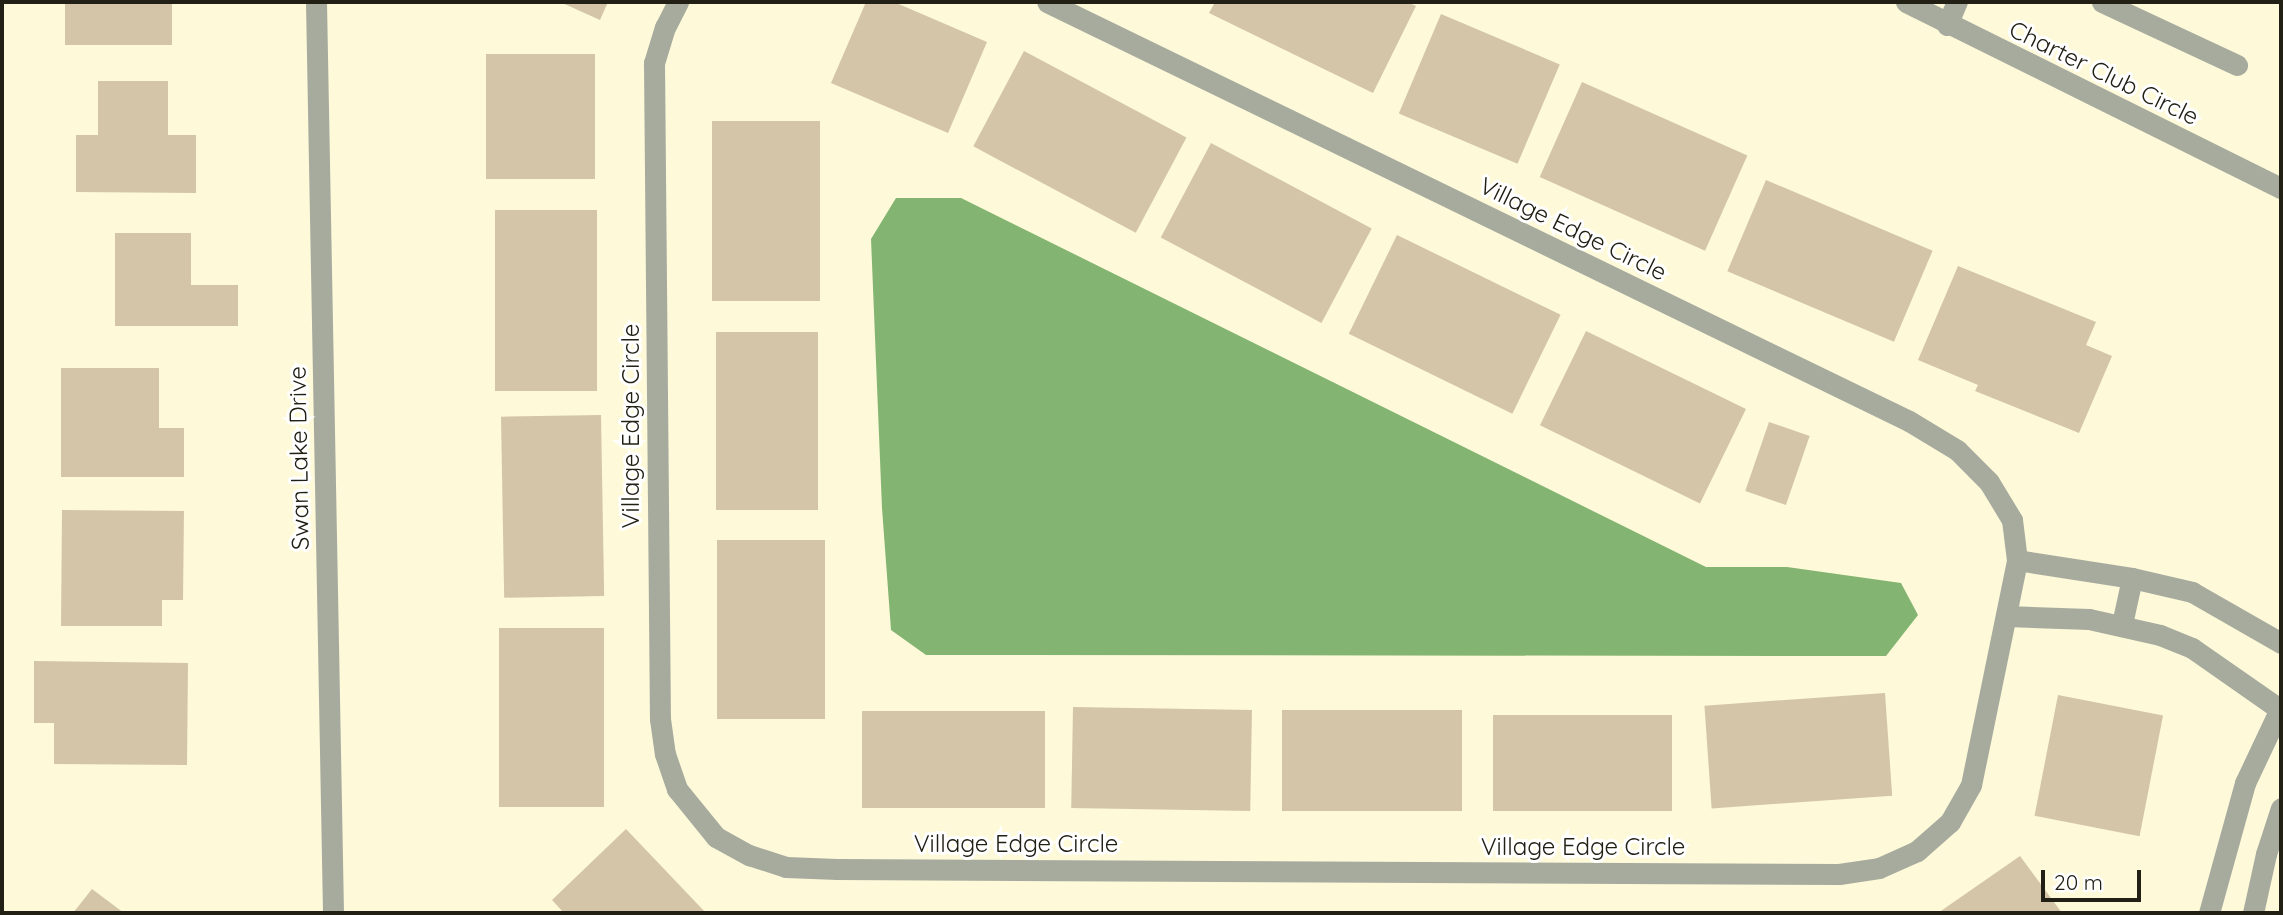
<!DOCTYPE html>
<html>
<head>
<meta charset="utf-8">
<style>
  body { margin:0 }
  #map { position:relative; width:2283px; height:915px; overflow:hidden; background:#fdf9d9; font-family:Quicksand,sans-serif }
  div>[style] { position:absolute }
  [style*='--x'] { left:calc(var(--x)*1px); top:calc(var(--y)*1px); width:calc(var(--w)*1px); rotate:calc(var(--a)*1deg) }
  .water>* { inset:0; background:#83b471 }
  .building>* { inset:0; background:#d4c5a9; transform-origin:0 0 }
  .street>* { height:21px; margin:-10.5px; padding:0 10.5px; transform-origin:10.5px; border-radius:10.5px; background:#a7ab9e }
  span { translate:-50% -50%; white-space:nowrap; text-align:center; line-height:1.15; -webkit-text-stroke:6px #fff; paint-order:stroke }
  .street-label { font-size:24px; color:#222015 }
  .frame { position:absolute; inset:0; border:4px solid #222015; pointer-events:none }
  .scale { position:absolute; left:2041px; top:870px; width:100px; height:32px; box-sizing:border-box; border:4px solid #222015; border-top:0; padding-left:9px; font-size:21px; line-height:24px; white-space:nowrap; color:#222015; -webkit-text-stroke:5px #fff; paint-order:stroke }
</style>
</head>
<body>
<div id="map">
  <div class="water">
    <div style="clip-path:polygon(896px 198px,961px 198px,1706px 567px,1787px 567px,1901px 583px,1918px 615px,1886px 656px,926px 655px,891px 630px,882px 508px,871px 239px)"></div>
  </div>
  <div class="building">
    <div style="left:65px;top:2px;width:107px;height:43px"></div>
    <div style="clip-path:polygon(560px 2px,608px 2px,600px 20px)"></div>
    <div style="clip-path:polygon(866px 2px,894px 2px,987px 42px,948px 133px,831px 83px)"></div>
    <div style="clip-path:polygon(1215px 2px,1407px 2px,1416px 6px,1373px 93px,1209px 13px)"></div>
    <div style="left:1441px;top:14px;width:129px;height:108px;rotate:23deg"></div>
    <div style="left:1024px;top:51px;width:184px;height:108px;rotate:28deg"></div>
    <div style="left:486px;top:54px;width:109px;height:125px"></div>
    <div style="clip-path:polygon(98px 81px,168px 81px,168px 135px,196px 135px,196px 193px,76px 192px,76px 135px,98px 135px)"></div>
    <div style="left:1582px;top:82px;width:181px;height:104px;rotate:24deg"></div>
    <div style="left:712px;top:121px;width:108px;height:180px"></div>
    <div style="left:1211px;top:143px;width:182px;height:107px;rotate:28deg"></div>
    <div style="left:1766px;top:180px;width:181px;height:99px;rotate:23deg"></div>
    <div style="left:495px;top:210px;width:102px;height:181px"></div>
    <div style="clip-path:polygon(115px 233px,191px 233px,191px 285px,238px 285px,238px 326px,115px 326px)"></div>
    <div style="left:1397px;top:235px;width:182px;height:110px;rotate:26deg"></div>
    <div style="clip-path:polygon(1958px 266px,2096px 322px,2086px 345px,2112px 356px,2079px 433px,1975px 391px,1978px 385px,1918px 360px)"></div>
    <div style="left:1586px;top:331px;width:178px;height:105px;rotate:26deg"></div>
    <div style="left:716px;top:332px;width:102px;height:178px"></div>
    <div style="clip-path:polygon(61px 368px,159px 368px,159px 428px,184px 428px,184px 477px,61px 477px)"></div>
    <div style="left:601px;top:415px;width:181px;height:100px;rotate:89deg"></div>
    <div style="left:1769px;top:422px;width:43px;height:73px;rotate:19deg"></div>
    <div style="clip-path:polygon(62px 510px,184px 511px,183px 600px,162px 600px,162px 626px,61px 626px)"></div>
    <div style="left:717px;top:540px;width:108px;height:179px"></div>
    <div style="left:499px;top:628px;width:105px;height:179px"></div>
    <div style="clip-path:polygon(34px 661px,188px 663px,187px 765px,54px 764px,54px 723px,34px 723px)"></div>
    <div style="left:1885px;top:693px;width:103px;height:181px;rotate:86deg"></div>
    <div style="left:2058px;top:695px;width:107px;height:123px;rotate:11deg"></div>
    <div style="left:1073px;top:707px;width:179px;height:101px;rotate:1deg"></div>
    <div style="left:1282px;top:710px;width:180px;height:101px"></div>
    <div style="left:862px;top:711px;width:183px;height:97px"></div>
    <div style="left:1493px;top:715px;width:179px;height:96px"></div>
    <div style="clip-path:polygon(626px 829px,706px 913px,564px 913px,552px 900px)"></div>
    <div style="clip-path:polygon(2020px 856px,2062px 913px,1938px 913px)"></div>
    <div style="clip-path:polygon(92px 889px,124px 913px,73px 913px)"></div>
  </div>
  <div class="street">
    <div style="--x:316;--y:2;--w:911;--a:88.93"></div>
    <div style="--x:678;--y:2;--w:28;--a:117"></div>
    <div style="--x:665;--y:27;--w:38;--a:107"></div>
    <div style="--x:654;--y:63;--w:656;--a:89.48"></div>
    <div style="--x:660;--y:719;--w:35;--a:82"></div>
    <div style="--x:665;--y:754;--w:37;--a:71"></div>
    <div style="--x:677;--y:789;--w:62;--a:50.9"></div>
    <div style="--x:716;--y:837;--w:38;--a:29"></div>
    <div style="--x:749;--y:855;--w:39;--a:18"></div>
    <div style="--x:786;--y:867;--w:51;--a:2.2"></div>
    <div style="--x:837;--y:869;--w:1002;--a:0.29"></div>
    <div style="--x:1839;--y:874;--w:40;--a:-8.5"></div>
    <div style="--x:1879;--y:868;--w:42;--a:-24.1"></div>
    <div style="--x:1917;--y:851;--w:44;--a:-41.3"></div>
    <div style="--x:1950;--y:822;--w:43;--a:-60.4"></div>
    <div style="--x:1971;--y:785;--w:230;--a:-78.4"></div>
    <div style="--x:2017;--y:560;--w:40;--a:-97.1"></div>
    <div style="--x:2012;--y:520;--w:44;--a:-121.2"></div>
    <div style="--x:1989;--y:482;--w:45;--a:-135"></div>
    <div style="--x:1957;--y:450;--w:56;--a:-148.9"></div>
    <div style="--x:1909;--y:421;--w:958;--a:-154.08"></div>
    <div style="--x:1906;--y:2;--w:419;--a:26.4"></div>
    <div style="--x:2102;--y:2;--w:149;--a:25"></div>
    <div style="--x:1947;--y:25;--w:25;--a:-67"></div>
    <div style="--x:2017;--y:560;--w:116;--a:8.9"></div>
    <div style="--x:2132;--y:578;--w:62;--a:13.1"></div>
    <div style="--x:2192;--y:592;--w:103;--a:29.8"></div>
    <div style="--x:2006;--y:616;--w:83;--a:2.1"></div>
    <div style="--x:2089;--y:619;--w:73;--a:12.7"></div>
    <div style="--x:2160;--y:635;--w:35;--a:22"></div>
    <div style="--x:2192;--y:648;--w:108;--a:34.9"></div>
    <div style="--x:2122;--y:624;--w:47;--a:-77.7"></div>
    <div style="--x:2209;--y:913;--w:135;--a:-74.5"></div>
    <div style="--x:2245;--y:783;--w:84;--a:-64.7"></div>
    <div style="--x:2253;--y:913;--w:60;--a:-77.6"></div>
    <div style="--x:2266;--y:854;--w:48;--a:-71.9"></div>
  </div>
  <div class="street-label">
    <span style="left:2104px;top:73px;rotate:26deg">Charter Club Circle</span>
    <span style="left:1573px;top:229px;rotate:26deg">Village Edge Circle</span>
    <span style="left:631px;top:426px;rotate:-90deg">Village Edge Circle</span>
    <span style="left:299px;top:458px;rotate:-91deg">Swan Lake Drive</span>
    <span style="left:1016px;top:844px">Village Edge Circle</span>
    <span style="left:1583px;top:847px">Village Edge Circle</span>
  </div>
  <div class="frame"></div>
  <div class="scale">20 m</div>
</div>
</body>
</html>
